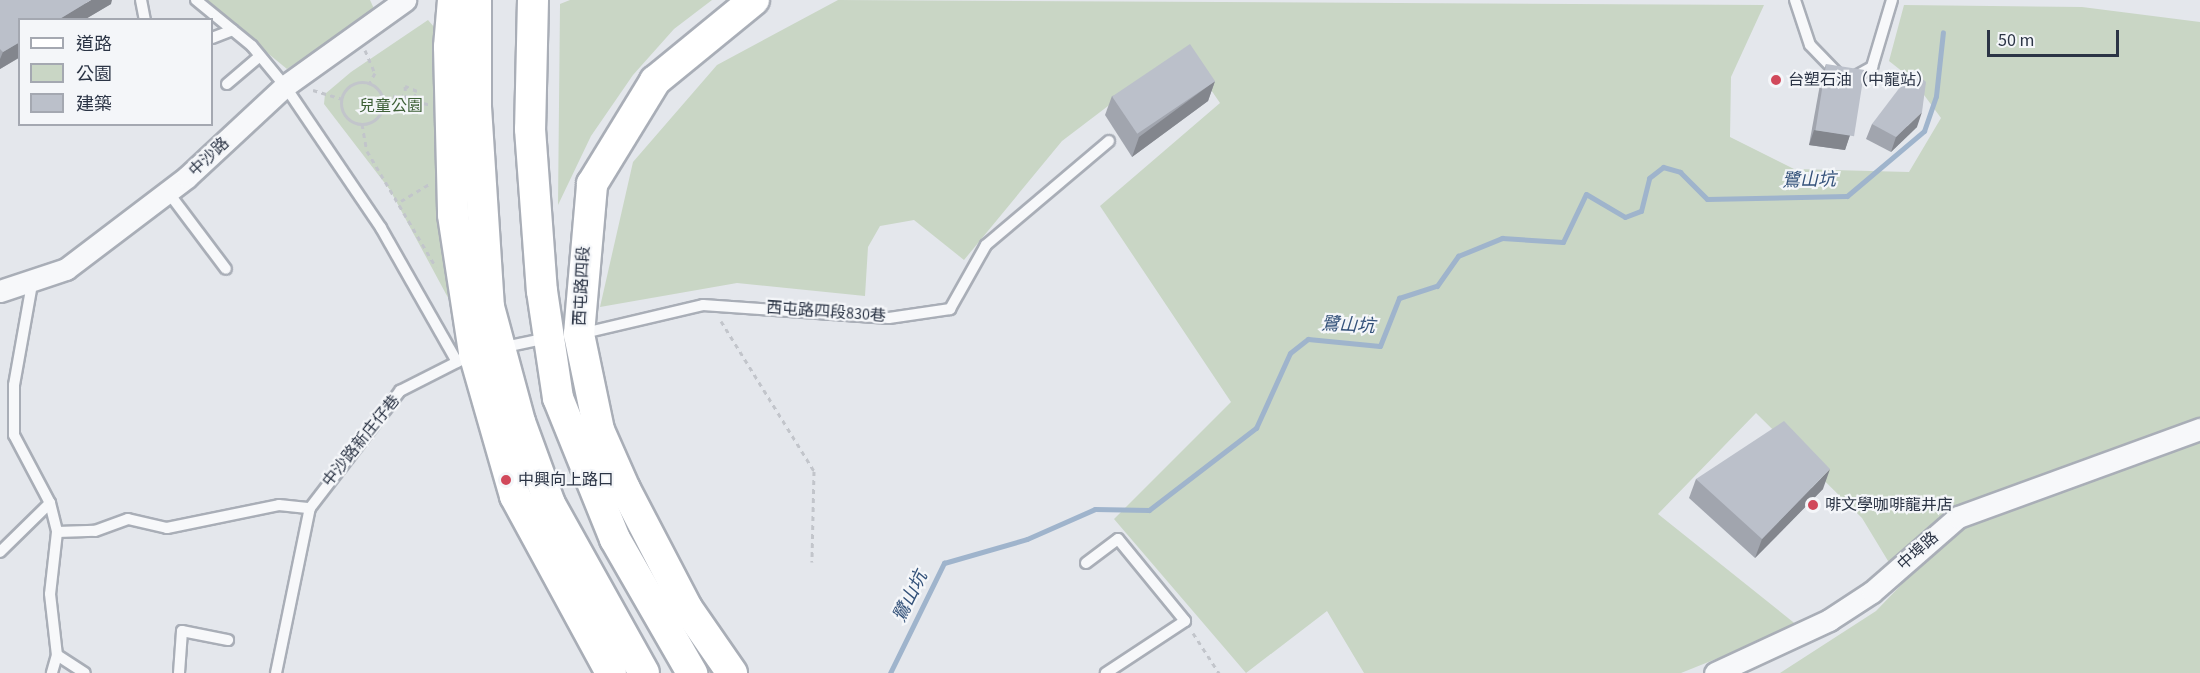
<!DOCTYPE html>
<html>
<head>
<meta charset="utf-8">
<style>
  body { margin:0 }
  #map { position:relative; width:2200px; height:673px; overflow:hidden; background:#e4e7ec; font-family:"Source Sans 3","Noto Sans TC",sans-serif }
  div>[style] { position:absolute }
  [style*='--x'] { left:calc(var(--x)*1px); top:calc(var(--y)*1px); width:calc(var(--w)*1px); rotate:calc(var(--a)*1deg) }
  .green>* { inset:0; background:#c9d6c5 }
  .stream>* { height:5px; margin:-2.5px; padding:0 2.5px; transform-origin:2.5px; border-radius:2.5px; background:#9fb4cc }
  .path>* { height:3px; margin-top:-1.5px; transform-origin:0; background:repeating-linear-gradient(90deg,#c2c5cb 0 4.5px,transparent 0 9px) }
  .path>.ring { margin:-1.5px; padding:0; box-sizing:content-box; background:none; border:3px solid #c2c5cb; border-radius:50% }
  .roads { filter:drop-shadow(2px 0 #a9aeb7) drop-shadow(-2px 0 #a9aeb7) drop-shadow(0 2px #a9aeb7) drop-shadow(0 -2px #a9aeb7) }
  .lane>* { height:10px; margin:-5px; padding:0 5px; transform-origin:5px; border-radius:5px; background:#f7f8fa }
  .street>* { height:21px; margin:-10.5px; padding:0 10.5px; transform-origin:10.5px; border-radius:10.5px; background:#f7f8fa }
  .secondary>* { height:30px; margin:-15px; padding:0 15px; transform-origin:15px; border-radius:15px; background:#fff }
  .wall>* { inset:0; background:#a1a5ae }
  .shaded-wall>* { inset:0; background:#83868d }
  .building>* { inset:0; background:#bbc0ca; transform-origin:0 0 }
  .dots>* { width:16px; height:16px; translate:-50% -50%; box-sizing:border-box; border:3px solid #f4f6f9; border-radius:50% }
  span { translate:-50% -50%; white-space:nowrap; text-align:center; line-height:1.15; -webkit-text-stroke:4.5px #f4f6f9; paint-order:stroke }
  .poi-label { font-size:16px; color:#2b3445 }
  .left { translate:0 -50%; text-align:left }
  .park-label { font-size:16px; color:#3f6138 }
  .street-label { font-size:16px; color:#2b3445 }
  .water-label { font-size:18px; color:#34527a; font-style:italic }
  .legend { position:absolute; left:18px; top:18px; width:195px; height:108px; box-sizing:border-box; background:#f4f6f9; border:2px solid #a4a8b1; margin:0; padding:8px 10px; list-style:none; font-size:18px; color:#2b3445 }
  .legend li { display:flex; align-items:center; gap:12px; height:30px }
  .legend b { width:30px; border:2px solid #a4a8b1 }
  .scale { position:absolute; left:1987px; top:30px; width:132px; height:27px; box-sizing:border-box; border:3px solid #2b3445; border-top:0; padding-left:8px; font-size:18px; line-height:21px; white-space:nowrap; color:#2b3445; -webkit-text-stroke:4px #f4f6f9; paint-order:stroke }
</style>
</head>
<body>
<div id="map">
  <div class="green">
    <div style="clip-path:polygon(203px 0,370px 0,375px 11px,287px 69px)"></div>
    <div style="clip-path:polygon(570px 0,712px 0,674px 29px,633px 75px,591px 136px,558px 205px,560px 4px)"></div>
    <div style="clip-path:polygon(838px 0,1764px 5px,1731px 77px,1730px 137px,1794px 169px,1909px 172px,1941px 118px,1913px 80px,1889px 61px,1904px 5px,2082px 7px,2200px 22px,2200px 673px,1780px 673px,1876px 611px,1902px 584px,1862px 518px,1756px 413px,1658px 514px,1798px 626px,1681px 673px,1364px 673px,1327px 611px,1246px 673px,1114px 519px,1231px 402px,1100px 206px,1220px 103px,1183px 49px,1062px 141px,964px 260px,914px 220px,880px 226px,868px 247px,865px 296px,737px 283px,600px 307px,633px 162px,717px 65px)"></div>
    <div style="clip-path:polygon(428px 20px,440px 34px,460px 320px,390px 190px,324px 104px,325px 94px,351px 72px)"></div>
  </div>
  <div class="stream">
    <div style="--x:890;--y:673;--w:123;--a:-63.9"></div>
    <div style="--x:944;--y:563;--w:86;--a:-16.1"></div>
    <div style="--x:1027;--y:539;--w:74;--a:-23.8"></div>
    <div style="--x:1095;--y:509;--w:54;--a:1.1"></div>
    <div style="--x:1149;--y:510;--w:135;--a:-37.5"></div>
    <div style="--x:1256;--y:428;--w:82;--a:-65.6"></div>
    <div style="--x:1290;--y:353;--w:23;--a:-38"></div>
    <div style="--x:1308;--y:339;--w:72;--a:5.6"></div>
    <div style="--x:1380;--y:346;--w:52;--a:-68.4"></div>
    <div style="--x:1399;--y:298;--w:40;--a:-18"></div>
    <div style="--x:1437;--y:286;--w:37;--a:-55"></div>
    <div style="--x:1458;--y:256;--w:48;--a:-22.2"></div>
    <div style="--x:1502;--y:238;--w:61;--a:3.8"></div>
    <div style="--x:1563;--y:242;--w:53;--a:-64.4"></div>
    <div style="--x:1586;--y:194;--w:45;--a:30.5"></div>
    <div style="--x:1625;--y:217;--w:17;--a:-21"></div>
    <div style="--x:1641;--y:211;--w:34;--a:-76"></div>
    <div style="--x:1649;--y:178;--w:18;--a:-38"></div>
    <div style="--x:1663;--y:167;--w:18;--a:16"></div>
    <div style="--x:1680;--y:172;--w:38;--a:45"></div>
    <div style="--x:1707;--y:199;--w:140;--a:-1.2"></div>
    <div style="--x:1847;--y:196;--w:101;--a:-40.2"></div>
    <div style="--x:1924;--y:131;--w:37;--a:-71"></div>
    <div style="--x:1936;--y:96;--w:64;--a:-83.8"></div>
  </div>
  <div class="path">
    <div style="--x:365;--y:50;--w:25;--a:67"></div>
    <div style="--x:375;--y:73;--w:13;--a:119"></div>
    <div class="ring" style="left:341px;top:82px;width:39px;height:39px"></div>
    <div style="--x:313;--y:90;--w:30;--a:17"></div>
    <div style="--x:384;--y:98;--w:19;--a:-9"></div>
    <div style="--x:414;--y:98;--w:8;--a:-67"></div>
    <div style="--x:417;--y:91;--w:13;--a:-157"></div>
    <div style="--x:405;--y:86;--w:13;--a:86"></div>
    <div style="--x:406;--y:99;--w:23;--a:13"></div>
    <div style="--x:362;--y:124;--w:27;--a:80"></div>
    <div style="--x:367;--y:151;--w:135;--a:59.3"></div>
    <div style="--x:401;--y:201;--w:33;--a:-31"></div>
    <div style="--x:721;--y:321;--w:176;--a:58.2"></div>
    <div style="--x:814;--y:471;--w:91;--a:91.3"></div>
    <div style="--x:1193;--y:633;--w:48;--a:57"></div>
  </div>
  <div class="roads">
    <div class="lane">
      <div style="--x:141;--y:0;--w:20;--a:79"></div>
      <div style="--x:196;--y:0;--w:72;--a:39.4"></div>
      <div style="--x:252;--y:46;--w:52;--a:50.5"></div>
      <div style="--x:285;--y:86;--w:171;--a:55.9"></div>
      <div style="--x:381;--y:228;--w:154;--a:60.4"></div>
      <div style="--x:1795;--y:0;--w:47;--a:71.6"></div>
      <div style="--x:1810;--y:45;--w:39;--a:46"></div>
      <div style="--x:212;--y:38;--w:22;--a:-21"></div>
      <div style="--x:1854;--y:77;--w:21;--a:-29"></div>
      <div style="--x:1872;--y:67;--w:70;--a:-73.4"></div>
      <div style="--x:227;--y:84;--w:43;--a:-40.3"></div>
      <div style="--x:168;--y:192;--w:96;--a:53"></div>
      <div style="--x:32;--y:284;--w:103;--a:100.1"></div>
      <div style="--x:14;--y:385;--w:50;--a:90"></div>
      <div style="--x:14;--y:435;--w:77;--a:62.1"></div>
      <div style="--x:50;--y:503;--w:30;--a:76"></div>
      <div style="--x:57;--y:532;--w:62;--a:96.4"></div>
      <div style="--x:50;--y:594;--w:61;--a:83.5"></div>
      <div style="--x:57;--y:655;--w:19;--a:106"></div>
      <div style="--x:580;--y:334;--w:126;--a:-13.3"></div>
      <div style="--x:703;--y:305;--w:186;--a:4"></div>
      <div style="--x:889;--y:318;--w:62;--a:-8.4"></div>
      <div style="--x:950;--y:309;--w:73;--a:-60.6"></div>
      <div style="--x:986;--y:245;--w:161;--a:-40.2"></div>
      <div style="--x:500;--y:348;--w:48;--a:-12"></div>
      <div style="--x:57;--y:532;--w:38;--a:-2"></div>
      <div style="--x:95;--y:531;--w:35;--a:-20"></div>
      <div style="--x:128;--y:519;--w:40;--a:13"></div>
      <div style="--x:167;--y:528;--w:114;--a:-11.6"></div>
      <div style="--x:279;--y:505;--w:31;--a:6"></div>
      <div style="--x:0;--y:552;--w:70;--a:-44.4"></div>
      <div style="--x:1086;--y:563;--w:40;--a:-37"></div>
      <div style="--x:1118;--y:539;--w:106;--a:50.7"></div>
      <div style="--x:1185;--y:621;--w:95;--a:146.6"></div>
      <div style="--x:57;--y:655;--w:33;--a:33"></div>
      <div style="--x:179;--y:673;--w:42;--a:-85.9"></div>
      <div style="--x:182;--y:631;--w:47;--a:11.1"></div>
      <div style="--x:276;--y:673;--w:168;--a:-78.4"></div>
      <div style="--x:310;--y:508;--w:148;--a:-52.4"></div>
      <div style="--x:400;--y:391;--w:82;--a:-26.9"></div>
    </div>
    <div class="street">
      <div style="--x:0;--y:291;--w:70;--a:-18.4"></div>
      <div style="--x:66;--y:269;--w:152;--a:-37.2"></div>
      <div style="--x:187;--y:177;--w:134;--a:-42.9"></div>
      <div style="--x:285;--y:86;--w:148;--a:-35.6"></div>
      <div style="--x:1715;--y:673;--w:126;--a:-24.9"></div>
      <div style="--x:1829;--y:620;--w:51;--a:-33.1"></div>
      <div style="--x:1872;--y:592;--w:114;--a:-41.1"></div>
      <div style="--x:1958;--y:517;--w:258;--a:-20"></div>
    </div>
    <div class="secondary">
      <div style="--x:453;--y:0;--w:47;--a:94.9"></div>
      <div style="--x:449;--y:47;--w:168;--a:88.6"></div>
      <div style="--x:453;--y:215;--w:140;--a:81.3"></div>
      <div style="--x:474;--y:353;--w:149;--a:74"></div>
      <div style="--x:515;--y:496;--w:201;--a:61.5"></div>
      <div style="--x:476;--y:0;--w:107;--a:90"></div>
      <div style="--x:476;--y:107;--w:200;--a:86.3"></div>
      <div style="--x:489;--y:307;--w:119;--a:74.9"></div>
      <div style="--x:520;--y:422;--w:87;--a:69.9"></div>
      <div style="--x:550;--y:504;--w:193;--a:60.9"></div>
      <div style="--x:533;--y:0;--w:129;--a:91.3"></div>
      <div style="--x:530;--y:129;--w:162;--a:85.8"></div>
      <div style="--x:542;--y:291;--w:108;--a:81.5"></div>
      <div style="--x:558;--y:398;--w:152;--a:68"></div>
      <div style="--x:615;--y:539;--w:155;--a:60.1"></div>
      <div style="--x:732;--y:673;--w:79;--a:-124.7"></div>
      <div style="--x:687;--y:608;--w:134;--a:-117.5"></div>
      <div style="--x:625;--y:489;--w:64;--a:-113.8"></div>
      <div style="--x:599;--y:430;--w:98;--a:-101.8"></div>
      <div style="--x:579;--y:334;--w:151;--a:-85"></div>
      <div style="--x:592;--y:184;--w:121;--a:-58.5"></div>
      <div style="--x:655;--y:81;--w:128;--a:-39.3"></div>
    </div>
  </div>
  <div class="wall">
    <div style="clip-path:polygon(0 0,111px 4px,0 69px)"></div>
    <div style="clip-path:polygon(1826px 64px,1850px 135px,1845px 150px,1809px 145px,1821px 79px)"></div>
    <div style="clip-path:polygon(1215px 81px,1208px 101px,1132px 157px,1105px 115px,1112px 96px)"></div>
    <div style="clip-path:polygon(1872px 124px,1917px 127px,1891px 152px,1866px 139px)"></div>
    <div style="clip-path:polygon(1696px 479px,1823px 489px,1755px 558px,1689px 498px)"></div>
  </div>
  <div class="shaded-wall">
    <div style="clip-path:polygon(91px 0,112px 0,111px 4px,84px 20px,58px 20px)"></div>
    <div style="clip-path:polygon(20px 42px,20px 57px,0 69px,0 59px,3px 52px)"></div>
    <div style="clip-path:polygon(1215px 81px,1208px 101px,1132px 157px,1139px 137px)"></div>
    <div style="clip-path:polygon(1922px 112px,1917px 127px,1891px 152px,1896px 137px)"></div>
    <div style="clip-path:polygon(1814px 130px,1850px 135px,1845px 150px,1809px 145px)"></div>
    <div style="clip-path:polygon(1830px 469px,1823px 489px,1755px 558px,1762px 539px)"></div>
  </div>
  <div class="building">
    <div style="clip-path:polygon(0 0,91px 0,58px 20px,20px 20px,20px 42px,3px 52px,0 49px)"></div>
    <div style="left:1190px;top:44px;width:45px;height:94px;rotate:56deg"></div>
    <div style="left:1826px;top:64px;width:39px;height:67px;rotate:9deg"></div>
    <div style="clip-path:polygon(1913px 70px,1926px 82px,1922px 112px,1896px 137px,1872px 124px)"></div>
    <div style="clip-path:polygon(1784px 421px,1830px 469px,1762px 539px,1696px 479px)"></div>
  </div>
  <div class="dots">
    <div style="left:1776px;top:80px;background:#d1495b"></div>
    <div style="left:506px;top:480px;background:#d1495b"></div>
    <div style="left:1813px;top:505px;background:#d1495b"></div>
  </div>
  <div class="poi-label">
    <span class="left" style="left:1788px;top:80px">台塑石油（中龍站）</span>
    <span class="left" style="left:518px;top:480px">中興向上路口</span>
    <span class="left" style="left:1825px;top:505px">啡文學咖啡龍井店</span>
  </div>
  <div class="park-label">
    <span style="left:391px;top:106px">兒童公園</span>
  </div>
  <div class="street-label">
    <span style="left:209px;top:157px;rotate:-43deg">中沙路</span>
    <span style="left:582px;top:286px;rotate:-87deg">西屯路四段</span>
    <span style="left:826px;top:312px;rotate:4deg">西屯路四段830巷</span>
    <span style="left:361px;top:441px;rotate:-51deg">中沙路新庄仔巷</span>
    <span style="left:1918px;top:551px;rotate:-42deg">中埠路</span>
  </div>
  <div class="water-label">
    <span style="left:1809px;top:181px;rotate:-1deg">鷺山坑</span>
    <span style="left:1348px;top:326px;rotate:3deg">鷺山坑</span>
    <span style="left:911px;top:597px;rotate:-64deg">鷺山坑</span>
  </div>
  <ul class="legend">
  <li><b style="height:8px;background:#fff"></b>道路</li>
  <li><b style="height:16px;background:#c9d6c5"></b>公園</li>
  <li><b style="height:16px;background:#bbc0ca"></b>建築</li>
  </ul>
  <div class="scale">50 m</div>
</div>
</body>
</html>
